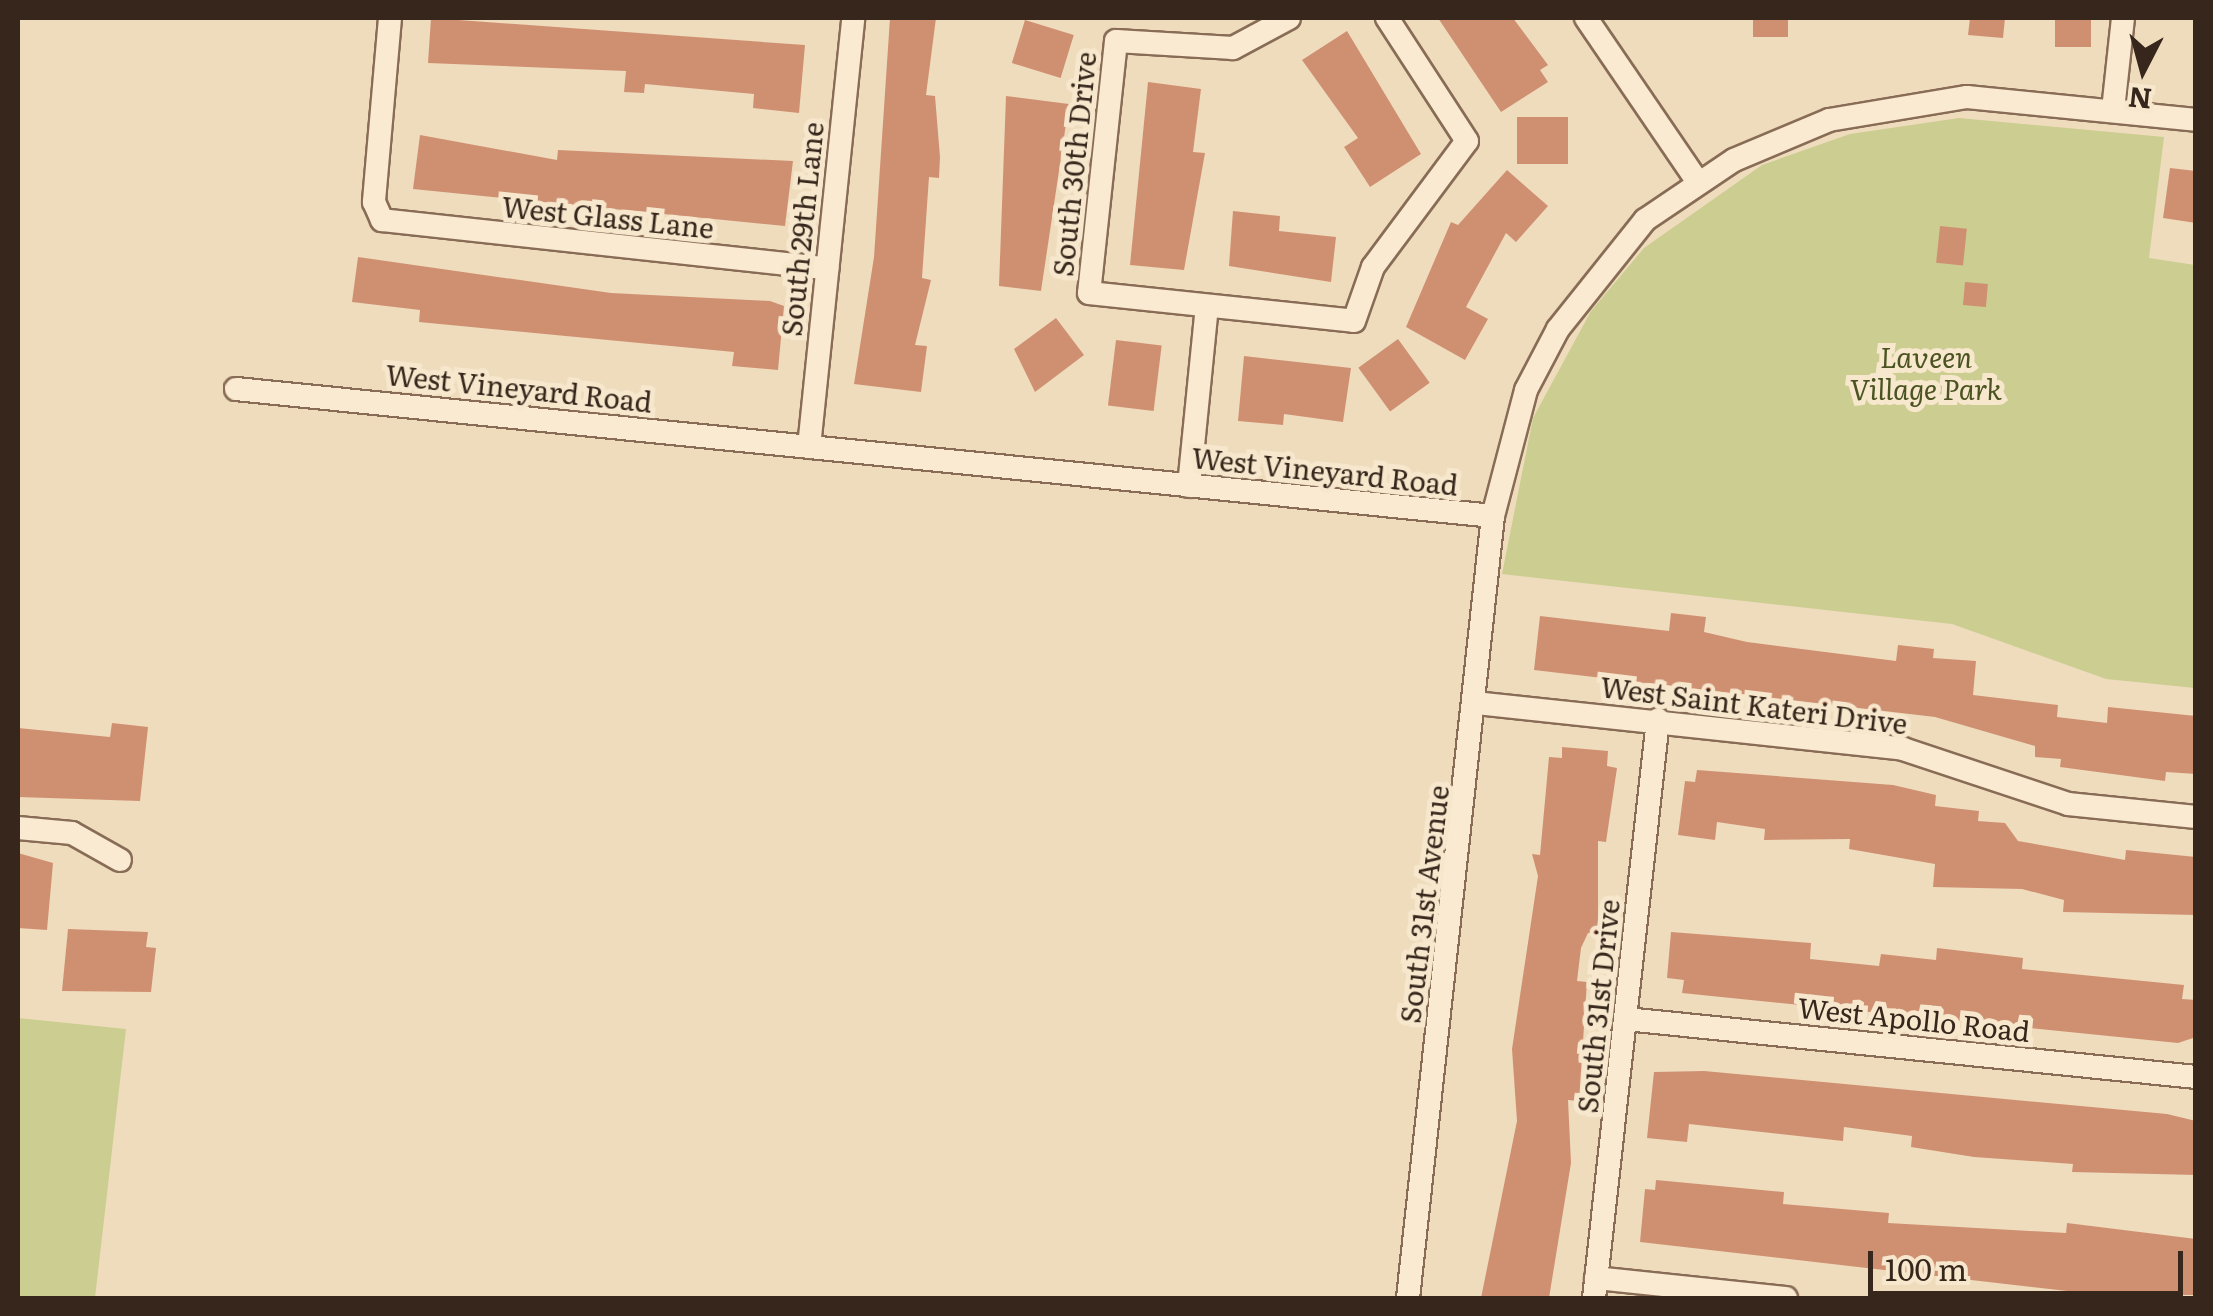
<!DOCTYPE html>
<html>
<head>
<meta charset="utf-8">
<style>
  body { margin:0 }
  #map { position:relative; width:2213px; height:1316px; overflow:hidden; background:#efdcbd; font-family:Literata,serif }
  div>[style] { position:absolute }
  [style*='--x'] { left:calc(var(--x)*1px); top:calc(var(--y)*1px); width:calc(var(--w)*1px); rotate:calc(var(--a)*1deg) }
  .green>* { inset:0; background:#cccd91 }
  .building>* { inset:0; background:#cf9072; transform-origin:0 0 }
  .roads { filter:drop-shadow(2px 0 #886c56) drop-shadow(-2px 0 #886c56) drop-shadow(0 2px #886c56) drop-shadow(0 -2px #886c56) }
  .minor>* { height:22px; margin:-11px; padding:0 11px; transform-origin:11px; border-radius:11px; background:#faead1 }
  span { translate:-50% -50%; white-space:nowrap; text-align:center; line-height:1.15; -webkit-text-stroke:10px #f6e7cd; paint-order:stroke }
  .street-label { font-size:28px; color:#36261b }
  .park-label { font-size:28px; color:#4b5421; font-style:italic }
  .frame { position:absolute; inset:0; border:20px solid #36261b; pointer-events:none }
  .north { position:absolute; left:2093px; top:20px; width:100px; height:100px; -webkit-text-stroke:8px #f6e7cd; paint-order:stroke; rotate:186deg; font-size:28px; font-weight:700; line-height:40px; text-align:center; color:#36261b }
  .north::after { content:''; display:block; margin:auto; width:35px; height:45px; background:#36261b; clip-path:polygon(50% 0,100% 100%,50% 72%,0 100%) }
  .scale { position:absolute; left:1868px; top:1251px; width:315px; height:45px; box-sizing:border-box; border:5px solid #36261b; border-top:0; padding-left:12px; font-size:30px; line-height:35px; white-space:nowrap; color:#36261b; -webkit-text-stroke:8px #f6e7cd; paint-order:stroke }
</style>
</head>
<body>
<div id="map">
  <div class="green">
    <div style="clip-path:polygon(1959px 118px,2164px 137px,2149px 258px,2195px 265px,2195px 688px,2106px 679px,1952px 624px,1502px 574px,1533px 418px,1591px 311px,1644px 248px,1762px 165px,1850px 134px)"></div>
    <div style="clip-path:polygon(18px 1018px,126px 1029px,95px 1298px,18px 1298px)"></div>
  </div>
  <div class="building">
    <div style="clip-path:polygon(431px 18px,805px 45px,799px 113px,753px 108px,754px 94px,645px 84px,644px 93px,624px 92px,626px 71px,428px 63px)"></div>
    <div style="clip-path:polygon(890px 18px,936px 18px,926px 95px,935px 96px,940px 157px,939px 178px,929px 177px,922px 278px,931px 280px,915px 345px,927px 346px,921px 392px,854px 384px,874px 257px)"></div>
    <div style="clip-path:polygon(1438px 18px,1513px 18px,1548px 65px,1540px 70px,1548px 82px,1501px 112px)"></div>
    <div style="left:1753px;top:18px;width:35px;height:19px"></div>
    <div style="clip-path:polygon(1970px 18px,2005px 18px,2003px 38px,1968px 35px)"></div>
    <div style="left:2055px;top:18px;width:36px;height:29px"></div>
    <div style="left:1025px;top:20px;width:51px;height:45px;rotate:17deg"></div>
    <div style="clip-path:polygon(1347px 31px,1421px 154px,1370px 187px,1344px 147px,1358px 138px,1302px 60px)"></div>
    <div style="clip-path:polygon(1148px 82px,1201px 89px,1193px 152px,1205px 153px,1184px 270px,1130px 265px)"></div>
    <div style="clip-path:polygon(1006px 96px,1069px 104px,1041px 291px,999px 286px)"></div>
    <div style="left:1517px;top:117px;width:51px;height:47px"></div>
    <div style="clip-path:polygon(420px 135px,557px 160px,558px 150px,793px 161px,785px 226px,413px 189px)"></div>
    <div style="clip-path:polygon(2170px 168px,2196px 171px,2196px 223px,2163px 218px)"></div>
    <div style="clip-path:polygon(1507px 170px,1548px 206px,1516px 242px,1506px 233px,1466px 307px,1488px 319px,1465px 360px,1406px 327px,1451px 222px,1458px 225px)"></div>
    <div style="clip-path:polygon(1233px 211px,1280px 216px,1279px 231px,1336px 237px,1331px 282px,1229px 266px)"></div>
    <div style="left:1940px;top:226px;width:27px;height:37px;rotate:6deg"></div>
    <div style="clip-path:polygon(358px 257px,611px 293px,770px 301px,784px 306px,778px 370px,732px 366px,734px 352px,419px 322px,420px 310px,352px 302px)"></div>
    <div style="left:1965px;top:282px;width:23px;height:23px;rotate:5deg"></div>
    <div style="clip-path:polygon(1056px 318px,1084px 355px,1035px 392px,1014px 349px)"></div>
    <div style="left:1398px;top:339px;width:54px;height:49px;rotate:54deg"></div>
    <div style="left:1116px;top:340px;width:46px;height:66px;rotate:7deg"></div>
    <div style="clip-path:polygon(1244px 356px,1351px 368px,1343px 422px,1284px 414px,1283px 425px,1238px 421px)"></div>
    <div style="clip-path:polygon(1671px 613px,1706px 617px,1704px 632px,1747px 642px,1896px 661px,1898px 645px,1934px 649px,1933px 658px,1976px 661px,1973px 695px,2058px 705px,2057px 717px,2107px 723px,2108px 707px,2196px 716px,2196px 774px,2166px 772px,2165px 781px,2060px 767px,2061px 759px,2035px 757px,2035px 746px,1935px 717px,1534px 670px,1540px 616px,1669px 631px)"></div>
    <div style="clip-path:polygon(112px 723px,148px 727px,140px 801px,18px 797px,18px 728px,110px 737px)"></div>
    <div style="clip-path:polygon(1562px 747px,1608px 751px,1607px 766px,1617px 768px,1606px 842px,1598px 841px,1598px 934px,1588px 933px,1581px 948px,1577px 981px,1587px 982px,1579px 1101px,1568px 1100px,1571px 1163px,1549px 1298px,1481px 1298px,1517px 1121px,1512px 1049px,1538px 876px,1532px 854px,1540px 855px,1549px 757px,1562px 758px)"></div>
    <div style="clip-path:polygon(1697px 770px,1893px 785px,1936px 795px,1935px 806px,1979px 811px,1978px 821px,2005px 823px,2018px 841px,2125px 860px,2126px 850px,2196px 857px,2196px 915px,2063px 912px,2064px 900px,2022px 889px,1933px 887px,1935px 864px,1849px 849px,1850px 839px,1764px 840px,1765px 829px,1717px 822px,1715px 840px,1678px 835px,1685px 781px,1695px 782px)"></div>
    <div style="clip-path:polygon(18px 853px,53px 863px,47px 930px,18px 928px)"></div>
    <div style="clip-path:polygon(68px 929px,148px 932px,146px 947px,156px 948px,151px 992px,62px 991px)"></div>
    <div style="clip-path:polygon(1671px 932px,1811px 943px,1810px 959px,1879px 966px,1881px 954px,1936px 960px,1937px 948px,2023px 958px,2022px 969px,2184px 985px,2182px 999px,2196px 1000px,2196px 1037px,2178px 1043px,1682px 993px,1684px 980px,1667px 978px)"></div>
    <div style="clip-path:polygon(1704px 1071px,2167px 1114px,2196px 1121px,2196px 1175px,2072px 1172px,2073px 1164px,1974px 1157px,1911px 1147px,1912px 1136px,1844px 1127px,1843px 1141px,1689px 1124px,1687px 1142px,1647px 1138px,1654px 1072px)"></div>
    <div style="clip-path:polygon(1656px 1180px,1784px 1192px,1783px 1204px,1889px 1213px,1888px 1223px,2066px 1233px,2067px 1223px,2196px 1239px,2196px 1295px,2093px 1294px,1640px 1242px,1645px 1189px,1655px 1190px)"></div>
  </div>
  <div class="roads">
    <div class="minor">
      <div style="--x:390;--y:18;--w:185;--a:95"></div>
      <div style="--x:374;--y:202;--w:20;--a:66"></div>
      <div style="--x:382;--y:220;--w:448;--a:6.2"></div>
      <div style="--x:1289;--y:18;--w:64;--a:151.8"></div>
      <div style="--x:1233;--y:48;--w:117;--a:-176.6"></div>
      <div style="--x:1116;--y:41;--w:253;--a:96.1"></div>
      <div style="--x:1089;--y:293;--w:266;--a:6"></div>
      <div style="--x:1354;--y:321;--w:57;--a:-70.6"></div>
      <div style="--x:1373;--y:267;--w:157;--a:-53.3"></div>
      <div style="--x:1467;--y:141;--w:147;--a:-123"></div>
      <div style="--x:1586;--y:18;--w:197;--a:55.7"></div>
      <div style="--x:2113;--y:110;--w:93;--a:-83.8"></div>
      <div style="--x:236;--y:389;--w:1263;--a:5.77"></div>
      <div style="--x:809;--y:447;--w:431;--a:-84.1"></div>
      <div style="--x:1189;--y:486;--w:180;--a:-84.3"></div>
      <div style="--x:1476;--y:703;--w:429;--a:6.1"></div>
      <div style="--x:1903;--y:749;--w:174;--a:18.4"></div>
      <div style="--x:2068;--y:804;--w:129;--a:5.8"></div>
      <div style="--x:18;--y:828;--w:54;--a:5.3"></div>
      <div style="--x:72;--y:833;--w:55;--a:29.4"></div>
      <div style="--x:1626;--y:1019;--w:573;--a:5.81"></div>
      <div style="--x:1596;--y:1278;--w:191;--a:6"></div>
      <div style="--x:1408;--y:1298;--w:787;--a:-83.8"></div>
      <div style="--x:1493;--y:516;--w:130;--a:-75.3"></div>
      <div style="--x:1526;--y:390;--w:69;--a:-62.3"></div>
      <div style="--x:1558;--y:329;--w:139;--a:-51.4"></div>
      <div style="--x:1645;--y:220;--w:107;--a:-34"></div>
      <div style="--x:1734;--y:160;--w:103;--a:-22.8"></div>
      <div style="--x:1829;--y:120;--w:140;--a:-9.5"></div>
      <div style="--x:1967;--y:97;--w:230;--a:5.7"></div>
      <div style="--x:1594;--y:1298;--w:582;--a:-83.68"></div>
    </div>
  </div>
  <div class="street-label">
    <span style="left:1073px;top:164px;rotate:-84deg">South 30th Drive</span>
    <span style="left:608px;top:216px;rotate:6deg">West Glass Lane</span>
    <span style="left:801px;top:229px;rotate:-84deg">South 29th Lane</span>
    <span style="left:519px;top:387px;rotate:6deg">West Vineyard Road</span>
    <span style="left:1325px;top:470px;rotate:6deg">West Vineyard Road</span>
    <span style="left:1754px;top:704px;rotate:7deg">West Saint Kateri Drive</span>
    <span style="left:1423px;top:904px;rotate:-83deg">South 31st Avenue</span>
    <span style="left:1597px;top:1006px;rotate:-84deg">South 31st Drive</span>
    <span style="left:1914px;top:1018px;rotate:6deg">West Apollo Road</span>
  </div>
  <div class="park-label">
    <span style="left:1926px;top:372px">Laveen<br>Village Park</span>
  </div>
  <div class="frame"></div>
  <div class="north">N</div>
  <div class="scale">100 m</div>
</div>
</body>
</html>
